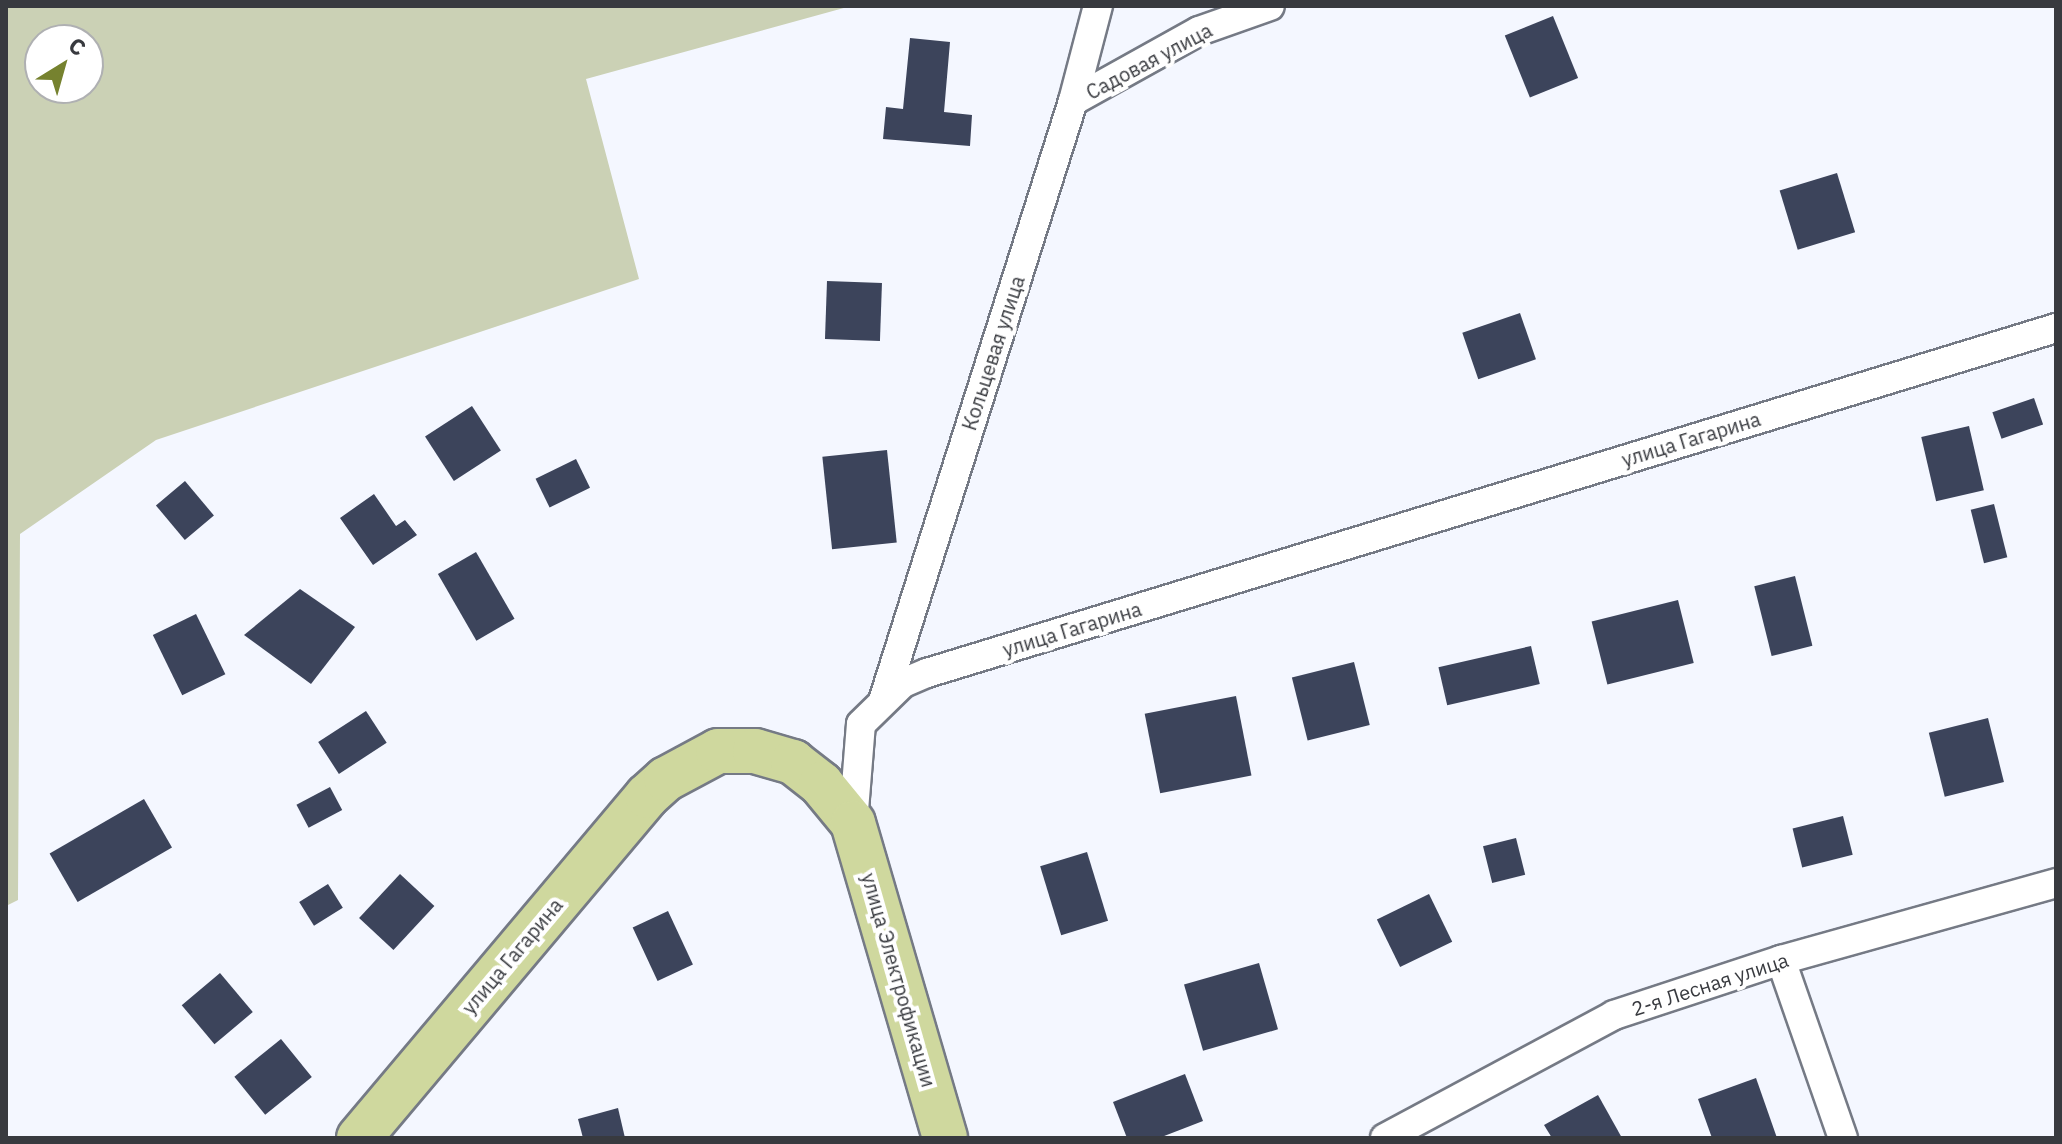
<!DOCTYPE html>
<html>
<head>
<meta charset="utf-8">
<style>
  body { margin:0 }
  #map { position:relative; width:2062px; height:1144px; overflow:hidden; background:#f4f7ff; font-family:"IBM Plex Sans",sans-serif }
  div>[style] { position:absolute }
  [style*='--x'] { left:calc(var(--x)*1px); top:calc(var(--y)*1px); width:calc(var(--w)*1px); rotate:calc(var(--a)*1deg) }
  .green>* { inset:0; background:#cbd1b5 }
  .building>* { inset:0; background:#3c445b; transform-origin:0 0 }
  .roads { filter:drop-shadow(2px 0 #757a85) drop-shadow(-2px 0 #757a85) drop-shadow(0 2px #757a85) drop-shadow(0 -2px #757a85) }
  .minor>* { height:28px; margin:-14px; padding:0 14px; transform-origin:14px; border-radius:14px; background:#fff }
  .primary>* { height:44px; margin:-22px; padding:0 22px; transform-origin:22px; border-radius:22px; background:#cfd89e }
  span { translate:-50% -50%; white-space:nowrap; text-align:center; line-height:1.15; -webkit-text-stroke:8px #fff; paint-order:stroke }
  .street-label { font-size:20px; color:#383a3f }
  .frame { position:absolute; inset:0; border:8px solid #383a3f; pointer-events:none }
  .north { position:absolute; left:24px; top:24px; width:80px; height:80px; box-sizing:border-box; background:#fff; border:2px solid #afb0b2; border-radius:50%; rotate:37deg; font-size:22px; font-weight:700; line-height:32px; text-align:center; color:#383a3f }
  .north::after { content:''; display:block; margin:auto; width:28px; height:36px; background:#76822f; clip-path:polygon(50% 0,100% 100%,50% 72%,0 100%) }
</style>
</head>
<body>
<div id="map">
  <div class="green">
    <div style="clip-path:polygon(evenodd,6px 6px,851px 6px,586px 79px,639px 279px,156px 440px,20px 534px,18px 900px,6px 906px,6px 6px,40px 40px,88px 40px,88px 88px,40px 88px,40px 40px)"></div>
  </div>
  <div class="building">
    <div style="left:1553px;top:16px;width:67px;height:52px;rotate:68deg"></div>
    <div style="clip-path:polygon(910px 38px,950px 42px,944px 112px,972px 115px,970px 146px,883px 139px,886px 107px,903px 109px)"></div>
    <div style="left:1837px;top:173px;width:62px;height:60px;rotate:73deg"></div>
    <div style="left:827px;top:281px;width:55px;height:58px;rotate:2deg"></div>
    <div style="left:1520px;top:313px;width:49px;height:61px;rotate:71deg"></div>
    <div style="left:2034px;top:398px;width:28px;height:44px;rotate:71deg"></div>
    <div style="left:472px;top:406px;width:53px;height:56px;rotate:57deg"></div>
    <div style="left:1969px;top:426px;width:66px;height:49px;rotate:77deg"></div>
    <div style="left:887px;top:450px;width:93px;height:65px;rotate:84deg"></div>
    <div style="left:576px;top:459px;width:32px;height:45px;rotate:64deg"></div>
    <div style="left:185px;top:481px;width:45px;height:38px;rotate:50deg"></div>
    <div style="clip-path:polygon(374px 494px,396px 526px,405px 520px,417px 535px,373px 565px,340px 518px)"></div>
    <div style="left:1994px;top:504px;width:55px;height:24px;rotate:76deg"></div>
    <div style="left:476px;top:552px;width:77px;height:44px;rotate:60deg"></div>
    <div style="left:1795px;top:576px;width:72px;height:42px;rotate:76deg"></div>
    <div style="clip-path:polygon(300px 589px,355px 627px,311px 684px,244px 635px)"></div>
    <div style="left:1678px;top:600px;width:65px;height:89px;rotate:76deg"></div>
    <div style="left:196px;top:614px;width:67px;height:48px;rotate:64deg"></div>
    <div style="left:1531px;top:646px;width:39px;height:95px;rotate:77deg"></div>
    <div style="left:1354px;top:662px;width:65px;height:64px;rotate:76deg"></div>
    <div style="left:1236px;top:696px;width:81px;height:93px;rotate:79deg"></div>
    <div style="left:366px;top:711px;width:38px;height:57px;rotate:57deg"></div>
    <div style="left:1988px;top:718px;width:66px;height:61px;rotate:76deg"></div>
    <div style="left:330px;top:787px;width:26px;height:38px;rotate:62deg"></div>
    <div style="left:144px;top:799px;width:56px;height:109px;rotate:60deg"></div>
    <div style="left:1843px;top:816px;width:40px;height:52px;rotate:76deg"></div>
    <div style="left:1516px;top:838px;width:38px;height:34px;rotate:76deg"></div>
    <div style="left:1087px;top:852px;width:72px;height:49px;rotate:73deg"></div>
    <div style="left:400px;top:874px;width:47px;height:60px;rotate:43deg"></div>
    <div style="left:328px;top:884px;width:28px;height:34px;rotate:58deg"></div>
    <div style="left:1429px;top:894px;width:53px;height:58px;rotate:64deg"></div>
    <div style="left:668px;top:911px;width:59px;height:39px;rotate:65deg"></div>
    <div style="left:1259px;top:963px;width:69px;height:78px;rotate:74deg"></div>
    <div style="left:220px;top:973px;width:51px;height:50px;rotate:50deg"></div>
    <div style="left:281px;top:1039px;width:49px;height:60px;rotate:51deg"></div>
    <div style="clip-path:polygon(1185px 1074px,1203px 1121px,1159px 1138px,1127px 1138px,1113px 1102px)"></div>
    <div style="clip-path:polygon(1756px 1078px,1777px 1138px,1712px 1138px,1698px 1099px)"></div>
    <div style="clip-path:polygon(1598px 1095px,1622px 1138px,1552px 1138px,1544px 1125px)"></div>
    <div style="clip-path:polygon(618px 1108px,625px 1138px,583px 1138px,578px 1119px)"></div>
  </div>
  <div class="roads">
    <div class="minor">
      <div style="--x:1073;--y:101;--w:144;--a:-29.1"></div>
      <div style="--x:1199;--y:31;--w:75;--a:-19.4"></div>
      <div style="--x:884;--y:698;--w:626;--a:-72.43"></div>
      <div style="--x:1073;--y:101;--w:98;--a:-75.3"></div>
      <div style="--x:853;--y:823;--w:99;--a:-85.4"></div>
      <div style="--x:861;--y:724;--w:59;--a:-44.3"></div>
      <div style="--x:903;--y:683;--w:26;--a:-23"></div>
      <div style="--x:927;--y:673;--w:1181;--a:-16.99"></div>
      <div style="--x:1781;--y:960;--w:188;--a:70.8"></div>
      <div style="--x:1385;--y:1138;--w:260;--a:-28.2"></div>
      <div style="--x:1614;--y:1015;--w:176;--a:-18.2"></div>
      <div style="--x:1781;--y:960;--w:286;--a:-15.6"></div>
    </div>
    <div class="primary">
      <div style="--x:359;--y:1138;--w:447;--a:-49.9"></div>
      <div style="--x:647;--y:796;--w:25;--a:-42"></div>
      <div style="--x:666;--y:779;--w:59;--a:-28.3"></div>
      <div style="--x:718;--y:751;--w:37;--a:0"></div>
      <div style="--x:755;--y:751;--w:40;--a:16"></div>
      <div style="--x:793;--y:762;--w:36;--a:38"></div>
      <div style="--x:821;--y:784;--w:50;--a:50.6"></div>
      <div style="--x:853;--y:823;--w:328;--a:73.7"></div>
    </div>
  </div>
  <div class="street-label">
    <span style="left:1149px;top:61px;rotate:-28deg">Садовая улица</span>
    <span style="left:993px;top:353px;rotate:-72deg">Кольцевая улица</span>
    <span style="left:1691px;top:439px;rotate:-17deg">улица Гагарина</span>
    <span style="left:1072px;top:629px;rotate:-17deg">улица Гагарина</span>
    <span style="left:512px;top:956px;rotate:-50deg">улица Гагарина</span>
    <span style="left:899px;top:980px;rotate:74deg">улица Электрофикации</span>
    <span style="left:1710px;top:984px;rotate:-18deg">2-я Лесная улица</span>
  </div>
  <div class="frame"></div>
  <div class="north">С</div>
</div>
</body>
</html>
